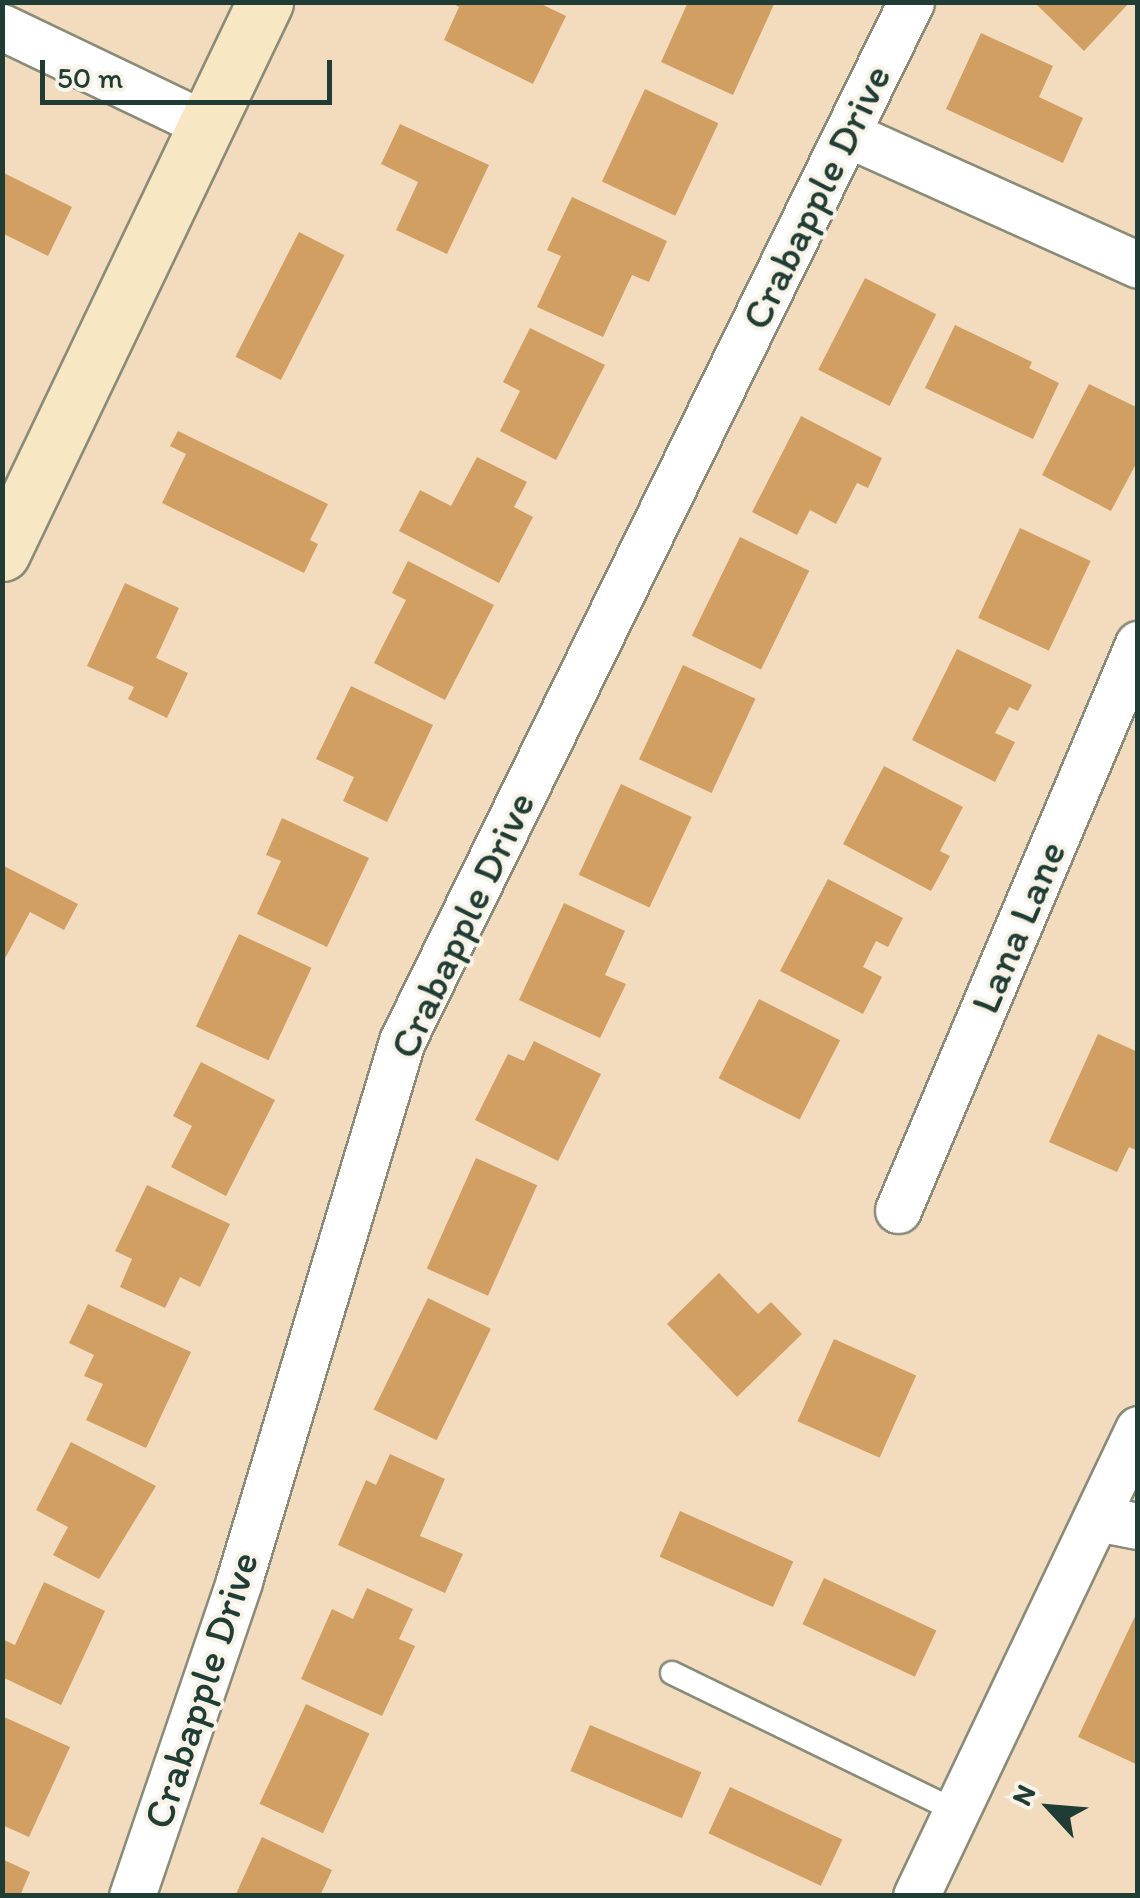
<!DOCTYPE html>
<html>
<head>
<meta charset="utf-8">
<style>
  body { margin:0 }
  #map { position:relative; width:1140px; height:1898px; overflow:hidden; background:#f3dcbd; font-family:Itim,sans-serif }
  div>[style] { position:absolute }
  [style*='--x'] { left:calc(var(--x)*1px); top:calc(var(--y)*1px); width:calc(var(--w)*1px); rotate:calc(var(--a)*1deg) }
  .building>* { inset:0; background:#d29f63; transform-origin:0 0 }
  .roads { filter:drop-shadow(2px 0 #898c78) drop-shadow(-2px 0 #898c78) drop-shadow(0 2px #898c78) drop-shadow(0 -2px #898c78) }
  .lane>* { height:22px; margin:-11px; padding:0 11px; transform-origin:11px; border-radius:11px; background:#fff }
  .street>* { height:45px; margin:-22.5px; padding:0 22.5px; transform-origin:22.5px; border-radius:22.5px; background:#fff }
  .secondary>* { height:55px; margin:-27.5px; padding:0 27.5px; transform-origin:27.5px; border-radius:27.5px; background:#f7e8c3 }
  span { translate:-50% -50%; white-space:nowrap; text-align:center; line-height:1.15; -webkit-text-stroke:8px #f7f3e8; paint-order:stroke }
  .street-label { font-size:42px; color:#1f3d34 }
  .frame { position:absolute; inset:0; border:5px solid #1f3d34; pointer-events:none }
  .north { position:absolute; left:1000px; top:1758px; width:100px; height:100px; -webkit-text-stroke:8px #f7f3e8; paint-order:stroke; rotate:296deg; font-size:28px; font-weight:700; line-height:40px; text-align:center; color:#1f3d34 }
  .north::after { content:''; display:block; margin:auto; width:35px; height:45px; background:#1f3d34; clip-path:polygon(50% 0,100% 100%,50% 72%,0 100%) }
  .scale { position:absolute; left:40px; top:60px; width:292px; height:45px; box-sizing:border-box; border:5px solid #1f3d34; border-top:0; padding-left:12px; font-size:30px; line-height:35px; white-space:nowrap; color:#1f3d34; -webkit-text-stroke:8px #f7f3e8; paint-order:stroke }
</style>
</head>
<body>
<div id="map">
  <div class="building">
    <div style="clip-path:polygon(450px 2px,537px 2px,566px 16px,533px 84px,444px 40px,459px 7px)"></div>
    <div style="clip-path:polygon(688px 2px,775px 2px,733px 95px,661px 62px)"></div>
    <div style="clip-path:polygon(1034px 2px,1130px 2px,1084px 51px)"></div>
    <div style="clip-path:polygon(981px 33px,1053px 66px,1039px 97px,1083px 118px,1063px 163px,946px 109px)"></div>
    <div style="left:645px;top:89px;width:81px;height:102px;rotate:25deg"></div>
    <div style="clip-path:polygon(400px 124px,489px 165px,447px 254px,396px 230px,418px 182px,381px 164px)"></div>
    <div style="clip-path:polygon(2px 172px,72px 207px,48px 256px,2px 233px)"></div>
    <div style="clip-path:polygon(572px 197px,667px 241px,649px 282px,632px 275px,603px 337px,537px 307px,561px 256px,547px 250px)"></div>
    <div style="left:299px;top:232px;width:51px;height:140px;rotate:27deg"></div>
    <div style="left:865px;top:278px;width:80px;height:103px;rotate:27deg"></div>
    <div style="clip-path:polygon(955px 325px,1032px 362px,1029px 368px,1059px 383px,1033px 439px,925px 388px)"></div>
    <div style="clip-path:polygon(530px 328px,605px 365px,556px 460px,500px 431px,520px 391px,503px 382px)"></div>
    <div style="clip-path:polygon(1089px 384px,1138px 408px,1138px 460px,1111px 511px,1042px 475px)"></div>
    <div style="clip-path:polygon(801px 416px,882px 458px,868px 488px,857px 483px,836px 524px,810px 510px,797px 535px,752px 512px)"></div>
    <div style="clip-path:polygon(178px 431px,328px 504px,310px 540px,318px 544px,304px 573px,162px 503px,186px 454px,170px 446px)"></div>
    <div style="clip-path:polygon(477px 457px,527px 482px,514px 507px,533px 517px,499px 583px,399px 531px,420px 490px,451px 506px)"></div>
    <div style="left:1020px;top:528px;width:78px;height:99px;rotate:25deg"></div>
    <div style="left:740px;top:537px;width:77px;height:110px;rotate:26deg"></div>
    <div style="clip-path:polygon(408px 561px,494px 605px,445px 700px,374px 663px,406px 600px,392px 593px)"></div>
    <div style="clip-path:polygon(125px 583px,179px 608px,156px 658px,188px 673px,167px 718px,128px 699px,134px 687px,87px 666px)"></div>
    <div style="clip-path:polygon(957px 649px,1032px 685px,1018px 711px,1009px 707px,995px 733px,1015px 742px,995px 782px,912px 740px)"></div>
    <div style="left:683px;top:665px;width:80px;height:104px;rotate:25deg"></div>
    <div style="clip-path:polygon(351px 686px,433px 725px,387px 822px,343px 801px,354px 777px,316px 759px)"></div>
    <div style="clip-path:polygon(884px 766px,963px 807px,940px 851px,950px 856px,931px 891px,843px 844px)"></div>
    <div style="left:621px;top:784px;width:78px;height:100px;rotate:25deg"></div>
    <div style="clip-path:polygon(282px 818px,369px 858px,327px 947px,257px 914px,281px 861px,266px 855px)"></div>
    <div style="clip-path:polygon(2px 865px,78px 904px,64px 930px,30px 912px,2px 964px)"></div>
    <div style="clip-path:polygon(828px 879px,903px 918px,888px 947px,876px 941px,863px 967px,882px 977px,863px 1014px,780px 971px)"></div>
    <div style="clip-path:polygon(564px 903px,625px 931px,605px 975px,626px 984px,600px 1038px,519px 1000px)"></div>
    <div style="left:239px;top:934px;width:80px;height:102px;rotate:25deg"></div>
    <div style="left:759px;top:999px;width:91px;height:89px;rotate:27deg"></div>
    <div style="clip-path:polygon(1098px 1034px,1138px 1052px,1138px 1151px,1129px 1147px,1117px 1172px,1049px 1142px)"></div>
    <div style="clip-path:polygon(534px 1041px,601px 1074px,558px 1161px,475px 1120px,508px 1054px,524px 1061px)"></div>
    <div style="clip-path:polygon(201px 1062px,275px 1100px,226px 1196px,171px 1167px,192px 1126px,173px 1116px)"></div>
    <div style="left:476px;top:1158px;width:67px;height:121px;rotate:24deg"></div>
    <div style="clip-path:polygon(147px 1185px,230px 1224px,200px 1287px,180px 1277px,165px 1308px,120px 1287px,132px 1259px,115px 1251px)"></div>
    <div style="clip-path:polygon(719px 1273px,758px 1314px,771px 1302px,802px 1334px,737px 1397px,667px 1324px)"></div>
    <div style="left:428px;top:1298px;width:70px;height:124px;rotate:26deg"></div>
    <div style="clip-path:polygon(88px 1304px,191px 1352px,146px 1448px,86px 1420px,103px 1384px,84px 1376px,94px 1355px,69px 1343px)"></div>
    <div style="left:834px;top:1339px;width:90px;height:90px;rotate:24deg"></div>
    <div style="clip-path:polygon(71px 1442px,156px 1486px,99px 1579px,53px 1555px,68px 1527px,36px 1510px)"></div>
    <div style="clip-path:polygon(390px 1454px,445px 1479px,420px 1536px,463px 1554px,445px 1593px,338px 1545px,366px 1480px,376px 1485px)"></div>
    <div style="left:680px;top:1511px;width:124px;height:50px;rotate:24deg"></div>
    <div style="left:824px;top:1578px;width:124px;height:51px;rotate:25deg"></div>
    <div style="clip-path:polygon(44px 1582px,105px 1611px,61px 1705px,2px 1677px,2px 1639px,15px 1645px)"></div>
    <div style="clip-path:polygon(367px 1588px,413px 1609px,399px 1639px,415px 1646px,382px 1716px,301px 1679px,332px 1609px,353px 1619px)"></div>
    <div style="clip-path:polygon(1138px 1610px,1138px 1765px,1078px 1737px)"></div>
    <div style="left:306px;top:1704px;width:70px;height:110px;rotate:25deg"></div>
    <div style="clip-path:polygon(2px 1716px,70px 1747px,29px 1837px,2px 1825px)"></div>
    <div style="left:590px;top:1725px;width:121px;height:50px;rotate:23deg"></div>
    <div style="left:730px;top:1787px;width:124px;height:51px;rotate:25deg"></div>
    <div style="clip-path:polygon(262px 1837px,332px 1870px,320px 1896px,235px 1896px)"></div>
    <div style="clip-path:polygon(2px 1859px,30px 1872px,20px 1896px,2px 1896px)"></div>
  </div>
  <div class="roads">
    <div class="lane">
      <div style="--x:672;--y:1673;--w:316;--a:25.9"></div>
    </div>
    <div class="street">
      <div style="--x:2;--y:27;--w:227;--a:25.6"></div>
      <div style="--x:847;--y:134;--w:319;--a:24.2"></div>
      <div style="--x:898;--y:1210;--w:615;--a:-67.02"></div>
      <div style="--x:1096;--y:1518;--w:43;--a:10.8"></div>
      <div style="--x:132;--y:1896;--w:333;--a:-71.2"></div>
      <div style="--x:239;--y:1581;--w:564;--a:-73.2"></div>
      <div style="--x:402;--y:1041;--w:1157;--a:-63.9"></div>
      <div style="--x:916;--y:1896;--w:517;--a:-64.57"></div>
    </div>
    <div class="secondary">
      <div style="--x:2;--y:553;--w:611;--a:-64.48"></div>
    </div>
  </div>
  <div class="street-label">
    <span style="left:816px;top:197px;rotate:-64deg">Crabapple Drive</span>
    <span style="left:462px;top:925px;rotate:-65deg">Crabapple Drive</span>
    <span style="left:1018px;top:927px;rotate:-67deg">Lana Lane</span>
    <span style="left:201px;top:1690px;rotate:-72deg">Crabapple Drive</span>
  </div>
  <div class="frame"></div>
  <div class="north">N</div>
  <div class="scale">50 m</div>
</div>
</body>
</html>
